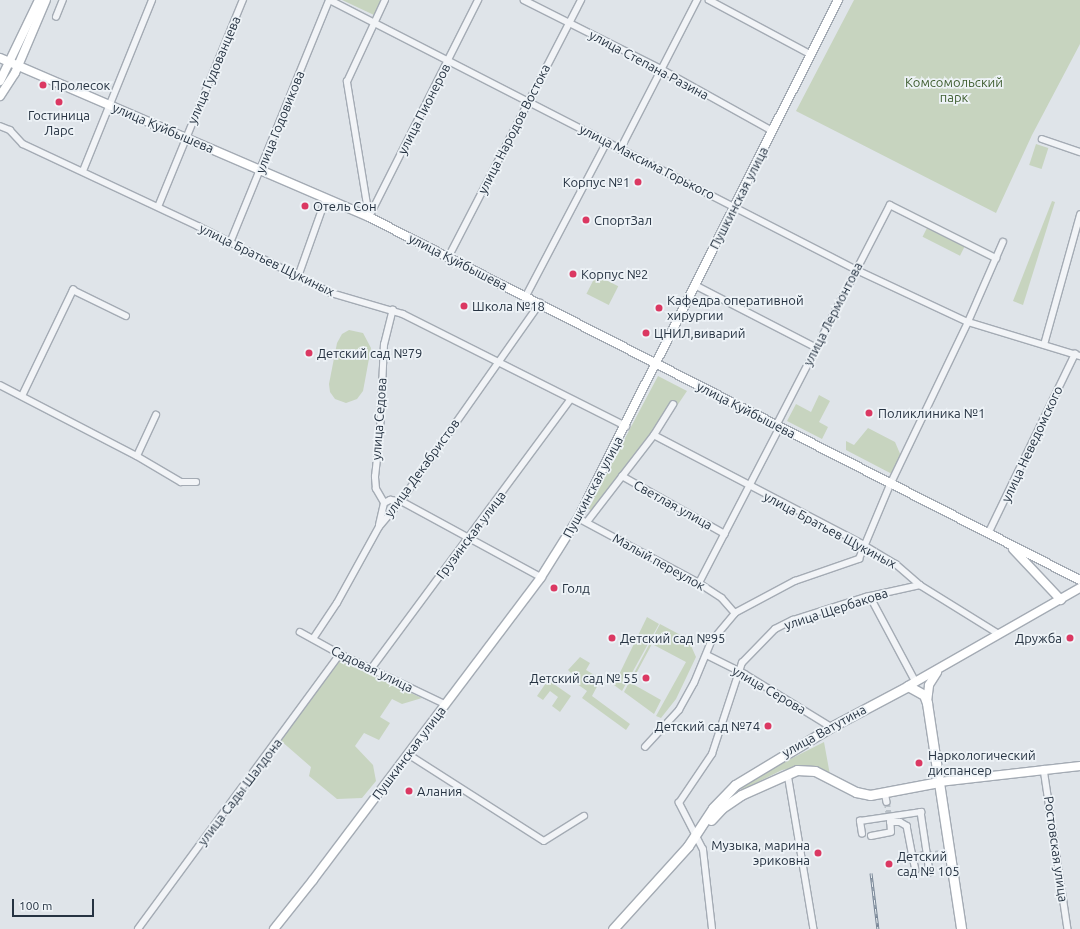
<!DOCTYPE html>
<html>
<head>
<meta charset="utf-8">
<style>
  body { margin:0 }
  #map { position:relative; width:1080px; height:929px; overflow:hidden; background:#dfe4e9; font-family:Ubuntu,sans-serif }
  div>[style] { position:absolute }
  [style*='--x'] { left:calc(var(--x)*1px); top:calc(var(--y)*1px); width:calc(var(--w)*1px); rotate:calc(var(--a)*1deg) }
  .green>* { inset:0; background:#c7d4bf; transform-origin:0 0 }
  .street-tunnel>* { height:5.5px; margin-top:-2.75px; transform-origin:0; background:repeating-linear-gradient(90deg,#bac1c8 0 5.5px,transparent 0 8.5px) }
  .roads { filter:drop-shadow(1px 0 #a4abb4) drop-shadow(-1px 0 #a4abb4) drop-shadow(0 1px #a4abb4) drop-shadow(0 -1px #a4abb4) }
  .street>* { height:5.5px; margin:-2.75px; padding:0 2.75px; transform-origin:2.75px; border-radius:2.75px; background:#f2f4f7 }
  .secondary>* { height:8px; margin:-4px; padding:0 4px; transform-origin:4px; border-radius:4px; background:#fff }
  .primary>* { height:9px; margin:-4.5px; padding:0 4.5px; transform-origin:4.5px; border-radius:4.5px; background:#fff }
  .rail>* { height:3px; margin-top:-1.5px; transform-origin:0; background:repeating-linear-gradient(90deg,#eef3f7 0 4.5px,#778595 0 9px); box-sizing:border-box; border-block:1px solid #778595 }
  .dots>* { width:11px; height:11px; translate:-50% -50%; box-sizing:border-box; border:2px solid #eef3f7; border-radius:50% }
  span { translate:-50% -50%; white-space:nowrap; text-align:center; line-height:1.15; -webkit-text-stroke:3.5px #eef3f7; paint-order:stroke }
  .street-label { font-size:13px; color:#263342 }
  .park-label { font-size:13px; color:#405f32 }
  .poi-label { font-size:13px; color:#263342 }
  .left { translate:0 -50%; text-align:left }
  .right { translate:-100% -50%; text-align:right }
  .scale { position:absolute; left:12px; top:899px; width:82px; height:18px; box-sizing:border-box; border:2px solid #263342; border-top:0; padding-left:5px; font-size:12px; line-height:14px; white-space:nowrap; color:#263342; -webkit-text-stroke:3px #eef3f7; paint-order:stroke }
</style>
</head>
<body>
<div id="map">
  <div class="green">
    <div style="clip-path:polygon(342px 0,381px 0,374px 15px)"></div>
    <div style="clip-path:polygon(854px 0,1080px 0,1080px 44px,1032px 135px,996px 213px,796px 111px)"></div>
    <div style="left:1036px;top:144px;width:13px;height:22px;rotate:18deg"></div>
    <div style="clip-path:polygon(1052px 201px,1055px 202px,1023px 305px,1013px 301px)"></div>
    <div style="left:928px;top:226px;width:42px;height:12px;rotate:27deg"></div>
    <div style="left:596px;top:275px;width:25px;height:21px;rotate:27deg"></div>
    <div style="clip-path:polygon(349px 330px,363px 333px,371px 348px,363px 391px,357px 399px,346px 403px,335px 399px,330px 392px,329px 384px,337px 343px,342px 334px)"></div>
    <div style="clip-path:polygon(658px 376px,687px 391px,656px 437px,594px 513px,588px 508px)"></div>
    <div style="clip-path:polygon(819px 395px,830px 401px,819px 422px,828px 427px,822px 439px,787px 421px,796px 404px,811px 412px)"></div>
    <div style="clip-path:polygon(868px 428px,895px 442px,901px 456px,892px 474px,846px 450px,846px 441px,854px 445px)"></div>
    <div style="clip-path:polygon(647px 617px,659px 624px,622px 691px,614px 685px)"></div>
    <div style="clip-path:polygon(660px 624px,688px 639px,696px 657px,676px 699px,661px 718px,656px 716px,686px 662px,652px 644px,631px 683px,661px 700px,654px 714px,624px 692px)"></div>
    <div style="clip-path:polygon(580px 657px,590px 663px,586px 670px,601px 679px,592px 696px,630px 724px,626px 730px,582px 698px,587px 691px,573px 681px,575px 677px,568px 670px)"></div>
    <div style="clip-path:polygon(340px 661px,422px 698px,402px 704px,392px 699px,380px 717px,390px 723px,379px 740px,364px 733px,355px 746px,373px 765px,376px 781px,362px 798px,337px 799px,309px 776px,311px 767px,280px 740px)"></div>
    <div style="clip-path:polygon(548px 680px,571px 696px,560px 712px,552px 706px,558px 697px,550px 691px,543px 700px,537px 696px)"></div>
    <div style="clip-path:polygon(824px 742px,830px 775px,799px 767px,782px 770px,742px 790px,741px 787px,757px 776px)"></div>
  </div>
  <div class="street-tunnel">
    <div style="--x:887;--y:802;--w:15;--a:82"></div>
    <div style="--x:927;--y:855;--w:12;--a:-9"></div>
  </div>
  <div class="roads">
    <div class="street">
      <div style="--x:330;--y:0;--w:594;--a:27.13"></div>
      <div style="--x:859;--y:271;--w:120;--a:25.1"></div>
      <div style="--x:968;--y:322;--w:117;--a:16.9"></div>
      <div style="--x:524;--y:0;--w:153;--a:26.7"></div>
      <div style="--x:661;--y:69;--w:128;--a:29"></div>
      <div style="--x:709;--y:0;--w:115;--a:28.1"></div>
      <div style="--x:56;--y:17;--w:18;--a:-68"></div>
      <div style="--x:0;--y:126;--w:11;--a:22"></div>
      <div style="--x:10;--y:130;--w:19;--a:47"></div>
      <div style="--x:23;--y:144;--w:193;--a:25.1"></div>
      <div style="--x:198;--y:226;--w:149;--a:26.7"></div>
      <div style="--x:331;--y:293;--w:75;--a:16.3"></div>
      <div style="--x:403;--y:314;--w:250;--a:26.7"></div>
      <div style="--x:1042;--y:139;--w:40;--a:18.9"></div>
      <div style="--x:620;--y:150;--w:169;--a:-62.8"></div>
      <div style="--x:83;--y:171;--w:184;--a:-68"></div>
      <div style="--x:158;--y:207;--w:224;--a:-67.7"></div>
      <div style="--x:369;--y:217;--w:243;--a:-63.3"></div>
      <div style="--x:369;--y:217;--w:137;--a:-99.3"></div>
      <div style="--x:347;--y:82;--w:90;--a:-65.1"></div>
      <div style="--x:230;--y:243;--w:262;--a:-67.8"></div>
      <div style="--x:448;--y:258;--w:290;--a:-62.7"></div>
      <div style="--x:298;--y:277;--w:77;--a:-70.4"></div>
      <div style="--x:324;--y:204;--w:6;--a:-39"></div>
      <div style="--x:695;--y:285;--w:135;--a:27.3"></div>
      <div style="--x:526;--y:296;--w:174;--a:-62.3"></div>
      <div style="--x:1044;--y:345;--w:135;--a:-74.5"></div>
      <div style="--x:0;--y:385;--w:154;--a:27.4"></div>
      <div style="--x:137;--y:456;--w:45;--a:-65.1"></div>
      <div style="--x:22;--y:396;--w:118;--a:-64.3"></div>
      <div style="--x:73;--y:290;--w:59;--a:26.1"></div>
      <div style="--x:777;--y:424;--w:246;--a:-62.7"></div>
      <div style="--x:890;--y:205;--w:119;--a:26.6"></div>
      <div style="--x:654;--y:435;--w:237;--a:27.6"></div>
      <div style="--x:864;--y:545;--w:37;--a:31"></div>
      <div style="--x:896;--y:564;--w:32;--a:41"></div>
      <div style="--x:920;--y:585;--w:93;--a:31.8"></div>
      <div style="--x:137;--y:456;--w:51;--a:30.6"></div>
      <div style="--x:181;--y:482;--w:15;--a:0"></div>
      <div style="--x:622;--y:476;--w:118;--a:29.4"></div>
      <div style="--x:384;--y:503;--w:7;--a:-27"></div>
      <div style="--x:390;--y:500;--w:11;--a:5"></div>
      <div style="--x:401;--y:501;--w:159;--a:28.5"></div>
      <div style="--x:578;--y:518;--w:137;--a:28.2"></div>
      <div style="--x:699;--y:583;--w:27;--a:33"></div>
      <div style="--x:722;--y:598;--w:20;--a:49"></div>
      <div style="--x:587;--y:522;--w:110;--a:-52.4"></div>
      <div style="--x:654;--y:435;--w:36;--a:-58"></div>
      <div style="--x:379;--y:525;--w:23;--a:-77"></div>
      <div style="--x:384;--y:503;--w:16;--a:-120"></div>
      <div style="--x:376;--y:489;--w:12;--a:-95"></div>
      <div style="--x:375;--y:477;--w:45;--a:-83.7"></div>
      <div style="--x:380;--y:432;--w:87;--a:-87.4"></div>
      <div style="--x:384;--y:345;--w:36;--a:-76"></div>
      <div style="--x:988;--y:534;--w:200;--a:-64.2"></div>
      <div style="--x:699;--y:583;--w:176;--a:-62.6"></div>
      <div style="--x:870;--y:596;--w:98;--a:61.9"></div>
      <div style="--x:300;--y:632;--w:46;--a:28.8"></div>
      <div style="--x:340;--y:654;--w:116;--a:25.5"></div>
      <div style="--x:313;--y:639;--w:43;--a:-56.3"></div>
      <div style="--x:337;--y:603;--w:87;--a:-61.1"></div>
      <div style="--x:379;--y:527;--w:34;--a:-50"></div>
      <div style="--x:401;--y:501;--w:242;--a:-54.9"></div>
      <div style="--x:707;--y:655;--w:42;--a:26.6"></div>
      <div style="--x:745;--y:674;--w:101;--a:31.6"></div>
      <div style="--x:371;--y:669;--w:335;--a:-53.5"></div>
      <div style="--x:645;--y:747;--w:50;--a:-47.4"></div>
      <div style="--x:679;--y:710;--w:31;--a:-61"></div>
      <div style="--x:694;--y:683;--w:44;--a:-67.5"></div>
      <div style="--x:711;--y:642;--w:38;--a:-50"></div>
      <div style="--x:735;--y:613;--w:68;--a:-28.1"></div>
      <div style="--x:795;--y:581;--w:68;--a:-19"></div>
      <div style="--x:859;--y:559;--w:80;--a:-67.3"></div>
      <div style="--x:890;--y:485;--w:181;--a:-64.4"></div>
      <div style="--x:968;--y:322;--w:87;--a:-66.4"></div>
      <div style="--x:408;--y:754;--w:161;--a:32.6"></div>
      <div style="--x:544;--y:841;--w:47;--a:-32"></div>
      <div style="--x:1044;--y:769;--w:162;--a:81.5"></div>
      <div style="--x:788;--y:774;--w:157;--a:80.5"></div>
      <div style="--x:885;--y:792;--w:10;--a:79"></div>
      <div style="--x:890;--y:822;--w:10;--a:0"></div>
      <div style="--x:900;--y:822;--w:8;--a:30"></div>
      <div style="--x:907;--y:826;--w:32;--a:79"></div>
      <div style="--x:913;--y:857;--w:14;--a:-8"></div>
      <div style="--x:862;--y:834;--w:13;--a:-99"></div>
      <div style="--x:860;--y:821;--w:62;--a:-8.4"></div>
      <div style="--x:921;--y:812;--w:61;--a:81.5"></div>
      <div style="--x:871;--y:836;--w:20;--a:-11"></div>
      <div style="--x:891;--y:832;--w:13;--a:-94"></div>
      <div style="--x:913;--y:857;--w:13;--a:77"></div>
      <div style="--x:138;--y:929;--w:341;--a:-53.7"></div>
      <div style="--x:712;--y:929;--w:80;--a:-96.5"></div>
      <div style="--x:703;--y:850;--w:53;--a:-117.1"></div>
      <div style="--x:679;--y:803;--w:59;--a:-56"></div>
      <div style="--x:712;--y:754;--w:96;--a:-71.8"></div>
      <div style="--x:742;--y:663;--w:47;--a:-45.9"></div>
      <div style="--x:775;--y:629;--w:20;--a:-27"></div>
      <div style="--x:793;--y:620;--w:77;--a:-17.5"></div>
      <div style="--x:866;--y:597;--w:55;--a:-12.5"></div>
    </div>
    <div class="secondary">
      <div style="--x:0;--y:58;--w:402;--a:23.3"></div>
      <div style="--x:369;--y:217;--w:798;--a:27.05"></div>
      <div style="--x:0;--y:81;--w:90;--a:-64.3"></div>
      <div style="--x:0;--y:96;--w:27;--a:-57"></div>
      <div style="--x:15;--y:73;--w:79;--a:-67"></div>
      <div style="--x:1013;--y:549;--w:70;--a:46.7"></div>
      <div style="--x:908;--y:686;--w:198;--a:-29.7"></div>
      <div style="--x:927;--y:702;--w:17;--a:-83"></div>
      <div style="--x:929;--y:685;--w:15;--a:-58"></div>
      <div style="--x:939;--y:782;--w:142;--a:-6.5"></div>
      <div style="--x:274;--y:929;--w:63;--a:-51.5"></div>
      <div style="--x:313;--y:880;--w:379;--a:-53"></div>
      <div style="--x:541;--y:577;--w:70;--a:-57.9"></div>
      <div style="--x:578;--y:518;--w:580;--a:-63.35"></div>
    </div>
    <div class="primary">
      <div style="--x:711;--y:820;--w:16;--a:-47"></div>
      <div style="--x:722;--y:808;--w:23;--a:-34"></div>
      <div style="--x:741;--y:795;--w:61;--a:-24.1"></div>
      <div style="--x:797;--y:770;--w:18;--a:3"></div>
      <div style="--x:815;--y:771;--w:46;--a:27.1"></div>
      <div style="--x:856;--y:792;--w:14;--a:12"></div>
      <div style="--x:870;--y:795;--w:70;--a:-10.7"></div>
      <div style="--x:613;--y:929;--w:112;--a:-47.9"></div>
      <div style="--x:688;--y:846;--w:45;--a:-56.7"></div>
      <div style="--x:713;--y:808;--w:32;--a:-46"></div>
      <div style="--x:735;--y:785;--w:112;--a:-31.1"></div>
      <div style="--x:831;--y:727;--w:87;--a:-28"></div>
      <div style="--x:908;--y:686;--w:18;--a:29"></div>
      <div style="--x:924;--y:695;--w:9;--a:69"></div>
      <div style="--x:927;--y:703;--w:229;--a:81.4"></div>
    </div>
  </div>
  <div class="rail">
    <div style="--x:871;--y:873;--w:56;--a:82.9"></div>
  </div>
  <div class="dots">
    <div style="left:43px;top:85px;background:#db3862"></div>
    <div style="left:59px;top:102px;background:#db3862"></div>
    <div style="left:638px;top:182px;background:#db3862"></div>
    <div style="left:305px;top:206px;background:#db3862"></div>
    <div style="left:586px;top:220px;background:#db3862"></div>
    <div style="left:573px;top:274px;background:#db3862"></div>
    <div style="left:464px;top:306px;background:#db3862"></div>
    <div style="left:659px;top:308px;background:#db3862"></div>
    <div style="left:646px;top:333px;background:#db3862"></div>
    <div style="left:309px;top:353px;background:#db3862"></div>
    <div style="left:869px;top:413px;background:#db3862"></div>
    <div style="left:554px;top:588px;background:#db3862"></div>
    <div style="left:612px;top:638px;background:#db3862"></div>
    <div style="left:1070px;top:638px;background:#db3862"></div>
    <div style="left:646px;top:678px;background:#db3862"></div>
    <div style="left:768px;top:726px;background:#db3862"></div>
    <div style="left:919px;top:763px;background:#db3862"></div>
    <div style="left:409px;top:791px;background:#db3862"></div>
    <div style="left:818px;top:853px;background:#db3862"></div>
    <div style="left:889px;top:864px;background:#db3862"></div>
  </div>
  <div class="street-label">
    <span style="left:649px;top:65px;rotate:28deg">улица Степана Разина</span>
    <span style="left:214px;top:70px;rotate:-67deg">улица Гудованцева</span>
    <span style="left:424px;top:109px;rotate:-63deg">улица Пионеров</span>
    <span style="left:280px;top:122px;rotate:-68deg">улица Годовикова</span>
    <span style="left:163px;top:128px;rotate:23deg">улица Куйбышева</span>
    <span style="left:514px;top:129px;rotate:-63deg">улица Народов Востока</span>
    <span style="left:647px;top:162px;rotate:27deg">улица Максима Горького</span>
    <span style="left:739px;top:198px;rotate:-63deg">Пушкинская улица</span>
    <span style="left:267px;top:260px;rotate:26deg">улица Братьев Щукиных</span>
    <span style="left:458px;top:262px;rotate:27deg">улица Куйбышева</span>
    <span style="left:833px;top:314px;rotate:-63deg">улица Лермонтова</span>
    <span style="left:746px;top:410px;rotate:27deg">улица Куйбышева</span>
    <span style="left:379px;top:419px;rotate:-86deg">улица Седова</span>
    <span style="left:1032px;top:444px;rotate:-65deg">улица Неведомского</span>
    <span style="left:422px;top:468px;rotate:-54deg">улица Декабристов</span>
    <span style="left:593px;top:487px;rotate:-62deg">Пушкинская улица</span>
    <span style="left:673px;top:505px;rotate:29deg">Светлая улица</span>
    <span style="left:830px;top:530px;rotate:28deg">улица Братьев Щукиных</span>
    <span style="left:471px;top:535px;rotate:-53deg">Грузинская улица</span>
    <span style="left:659px;top:562px;rotate:29deg">Малый переулок</span>
    <span style="left:836px;top:609px;rotate:-18deg">улица Щербакова</span>
    <span style="left:372px;top:669px;rotate:26deg">Садовая улица</span>
    <span style="left:769px;top:690px;rotate:30deg">улица Серова</span>
    <span style="left:824px;top:731px;rotate:-29deg">улица Ватутина</span>
    <span style="left:409px;top:753px;rotate:-53deg">Пушкинская улица</span>
    <span style="left:240px;top:792px;rotate:-53deg">улица Сады Шалдона</span>
    <span style="left:1056px;top:849px;rotate:82deg">Ростовская улица</span>
  </div>
  <div class="park-label">
    <span style="left:954px;top:90px">Комсомольский<br>парк</span>
  </div>
  <div class="poi-label">
    <span class="left" style="left:51px;top:85px">Пролесок</span>
    <span style="left:59px;top:123px">Гостиница<br>Ларс</span>
    <span class="right" style="left:630px;top:182px">Корпус №1</span>
    <span class="left" style="left:313px;top:206px">Отель Сон</span>
    <span class="left" style="left:594px;top:220px">СпортЗал</span>
    <span class="left" style="left:581px;top:274px">Корпус №2</span>
    <span class="left" style="left:667px;top:308px">Кафедра оперативной<br>хирургии</span>
    <span class="left" style="left:472px;top:306px">Школа №18</span>
    <span class="left" style="left:654px;top:333px">ЦНИЛ,виварий</span>
    <span class="left" style="left:317px;top:353px">Детский сад №79</span>
    <span class="left" style="left:878px;top:413px">Поликлиника №1</span>
    <span class="left" style="left:562px;top:588px">Голд</span>
    <span class="left" style="left:620px;top:638px">Детский сад №95</span>
    <span class="right" style="left:1062px;top:638px">Дружба</span>
    <span class="right" style="left:638px;top:678px">Детский сад № 55</span>
    <span class="right" style="left:760px;top:726px">Детский сад №74</span>
    <span class="left" style="left:928px;top:763px">Наркологический<br>диспансер</span>
    <span class="left" style="left:417px;top:791px">Алания</span>
    <span class="right" style="left:810px;top:853px">Музыка, марина<br>эриковна</span>
    <span class="left" style="left:897px;top:864px">Детский<br>сад № 105</span>
  </div>
  <div class="scale">100 m</div>
</div>
</body>
</html>
